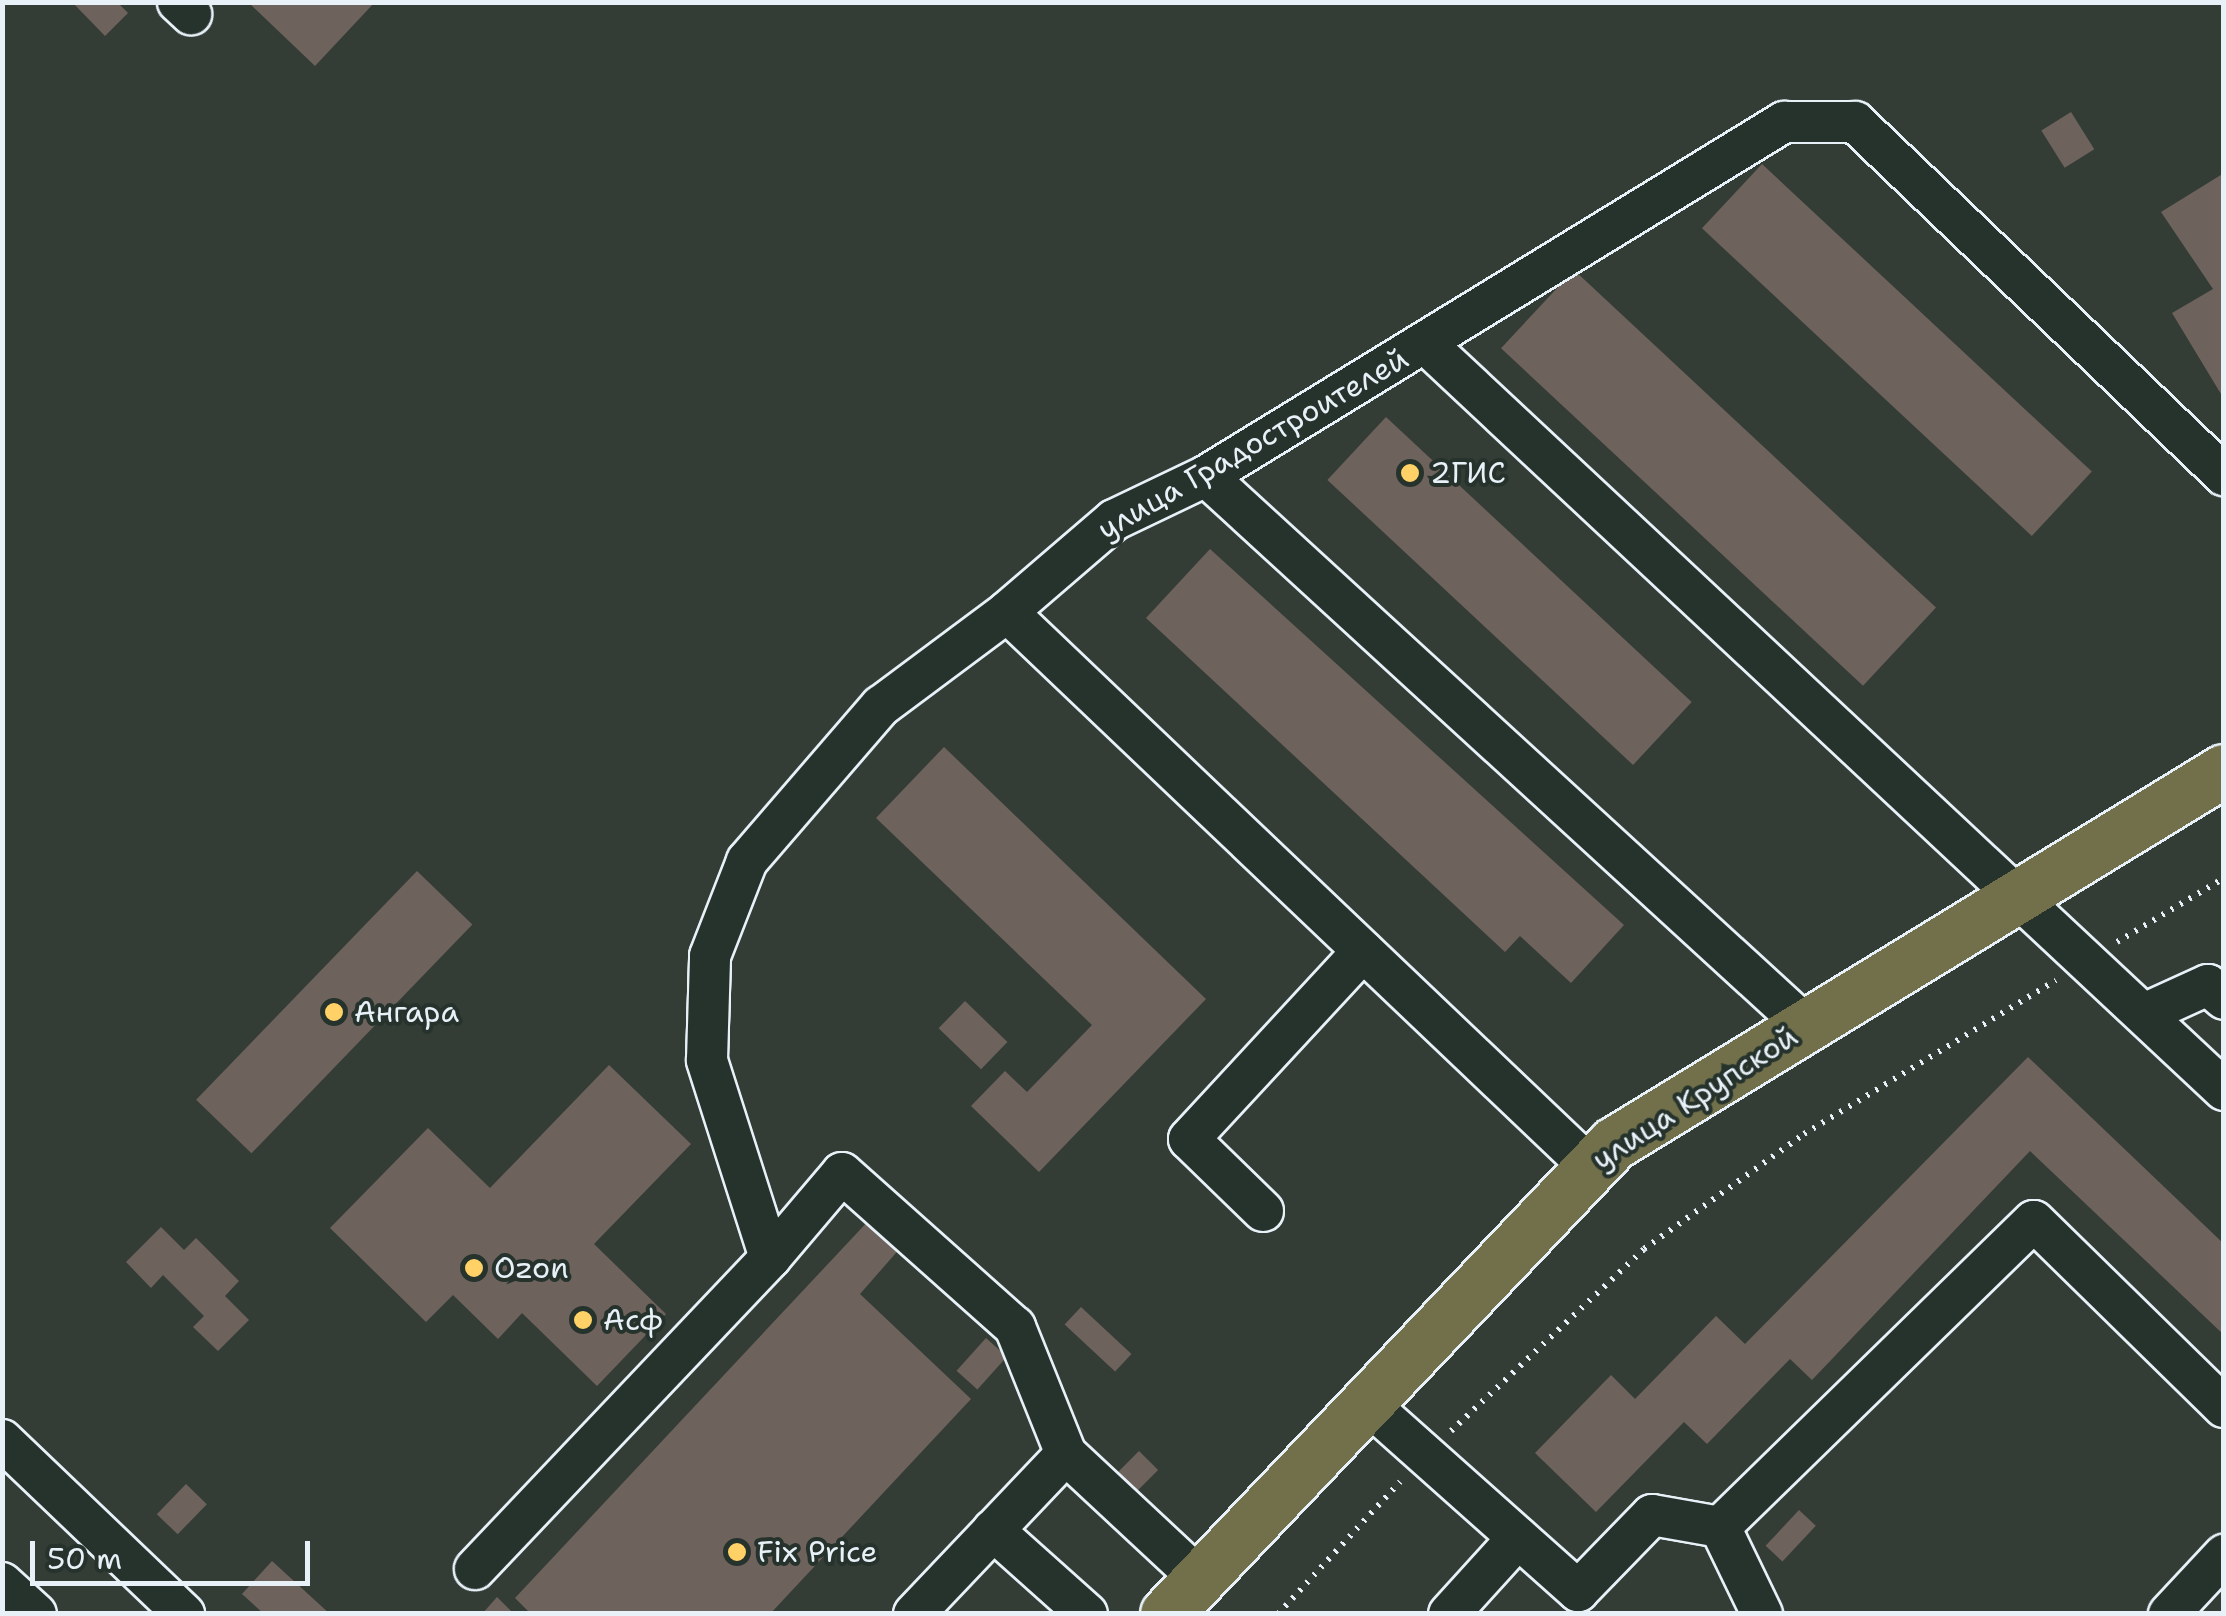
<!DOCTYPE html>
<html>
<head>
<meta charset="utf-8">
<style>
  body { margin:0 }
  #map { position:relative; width:2226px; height:1616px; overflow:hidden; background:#343c36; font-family:"Shantell Sans",sans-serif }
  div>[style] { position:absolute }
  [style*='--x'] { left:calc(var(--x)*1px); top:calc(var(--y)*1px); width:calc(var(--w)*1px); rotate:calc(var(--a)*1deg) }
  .building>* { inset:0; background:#6e625c; transform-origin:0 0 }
  .path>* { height:6px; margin-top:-3px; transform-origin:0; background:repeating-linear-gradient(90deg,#e8f1f8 0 2.5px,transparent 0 10.5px) }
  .roads { filter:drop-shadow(2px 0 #e8f1f8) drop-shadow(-2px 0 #e8f1f8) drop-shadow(0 2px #e8f1f8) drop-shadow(0 -2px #e8f1f8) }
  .minor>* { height:40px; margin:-20px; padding:0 20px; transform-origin:20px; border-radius:20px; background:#26332d }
  .major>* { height:52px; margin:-26px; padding:0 26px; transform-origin:26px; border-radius:26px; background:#71704a }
  .dots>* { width:28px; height:28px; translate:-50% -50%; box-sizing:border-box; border:5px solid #26332d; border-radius:50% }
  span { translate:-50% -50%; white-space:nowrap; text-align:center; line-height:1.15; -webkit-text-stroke:8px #26332d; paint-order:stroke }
  .street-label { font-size:30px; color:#e8f1f8 }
  .poi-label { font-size:30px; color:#e8f1f8 }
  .left { translate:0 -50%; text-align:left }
  .frame { position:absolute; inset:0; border:5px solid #e8f1f8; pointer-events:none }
  .scale { position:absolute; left:30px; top:1541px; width:280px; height:45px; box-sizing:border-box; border:5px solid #e8f1f8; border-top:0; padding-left:12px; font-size:30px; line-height:35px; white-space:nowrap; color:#e8f1f8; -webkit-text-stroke:8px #26332d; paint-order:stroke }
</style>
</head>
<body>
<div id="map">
  <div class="building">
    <div style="clip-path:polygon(72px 2px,117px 2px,128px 13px,105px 36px)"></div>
    <div style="clip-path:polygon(248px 2px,375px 2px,315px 66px)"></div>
    <div style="left:2071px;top:112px;width:44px;height:35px;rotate:58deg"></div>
    <div style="left:1762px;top:164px;width:451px;height:88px;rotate:43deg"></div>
    <div style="clip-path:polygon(2224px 173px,2224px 399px,2172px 313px,2213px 289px,2161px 212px)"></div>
    <div style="left:1574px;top:270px;width:495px;height:107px;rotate:43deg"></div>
    <div style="left:1386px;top:417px;width:418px;height:86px;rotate:43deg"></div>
    <div style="clip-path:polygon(1210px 549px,1624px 925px,1571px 983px,1520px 936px,1505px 952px,1146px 618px)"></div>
    <div style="clip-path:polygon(944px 747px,1206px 999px,1039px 1172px,971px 1106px,1005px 1071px,1027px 1092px,1092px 1025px,876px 818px)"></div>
    <div style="left:417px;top:871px;width:77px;height:318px;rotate:44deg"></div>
    <div style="left:965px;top:1001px;width:59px;height:38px;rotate:44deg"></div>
    <div style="clip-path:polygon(2028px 1057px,2224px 1244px,2224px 1335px,2030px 1151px,1812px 1380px,1790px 1359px,1707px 1444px,1684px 1422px,1596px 1512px,1535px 1453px,1611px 1375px,1635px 1399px,1716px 1316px,1745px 1344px)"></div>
    <div style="clip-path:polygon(609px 1065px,691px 1144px,594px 1244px,666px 1314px,597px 1386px,522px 1313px,498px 1339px,453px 1295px,426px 1322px,330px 1228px,428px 1128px,490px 1188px)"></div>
    <div style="clip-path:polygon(871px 1218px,902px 1246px,860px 1294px,971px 1399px,770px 1614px,531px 1614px,515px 1598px)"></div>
    <div style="clip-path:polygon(161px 1227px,184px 1250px,196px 1238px,239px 1281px,225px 1296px,249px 1320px,218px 1351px,193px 1327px,204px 1316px,163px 1275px,151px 1288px,126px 1262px)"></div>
    <div style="left:1081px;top:1307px;width:69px;height:24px;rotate:43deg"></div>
    <div style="left:986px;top:1338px;width:28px;height:44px;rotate:42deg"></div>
    <div style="left:1139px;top:1451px;width:27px;height:37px;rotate:45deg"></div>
    <div style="left:186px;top:1484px;width:29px;height:42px;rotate:44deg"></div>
    <div style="left:1799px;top:1510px;width:23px;height:49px;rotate:43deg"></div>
    <div style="clip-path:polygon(272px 1561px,330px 1614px,264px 1614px,242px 1594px)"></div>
    <div style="clip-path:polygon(497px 1597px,514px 1614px,482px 1614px)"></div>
  </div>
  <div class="path">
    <div style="--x:2117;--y:942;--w:125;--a:-30.9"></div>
    <div style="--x:1451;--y:1431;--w:265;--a:-43.3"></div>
    <div style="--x:1644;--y:1249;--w:197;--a:-35.7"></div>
    <div style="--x:1804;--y:1134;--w:295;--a:-31.4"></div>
    <div style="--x:1278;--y:1614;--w:180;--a:-47.3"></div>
  </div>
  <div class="roads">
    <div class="minor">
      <div style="--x:178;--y:2;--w:18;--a:43"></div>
      <div style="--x:1425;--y:343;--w:1094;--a:43.07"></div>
      <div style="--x:1206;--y:476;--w:814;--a:42.51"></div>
      <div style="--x:2144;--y:1014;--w:70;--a:-24.4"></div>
      <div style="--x:2208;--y:985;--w:21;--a:41"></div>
      <div style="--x:1588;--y:1165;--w:802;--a:-136.41"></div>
      <div style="--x:1007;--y:612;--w:141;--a:-40.7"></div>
      <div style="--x:1114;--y:520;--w:102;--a:-25.6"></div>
      <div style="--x:1206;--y:476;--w:678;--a:-31.49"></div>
      <div style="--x:1784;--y:122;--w:71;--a:0"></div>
      <div style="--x:1855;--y:122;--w:511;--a:43.73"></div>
      <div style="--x:1263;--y:1211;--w:103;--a:-135.8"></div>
      <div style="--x:1189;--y:1139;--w:256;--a:-47.2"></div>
      <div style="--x:770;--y:1258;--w:111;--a:-49.7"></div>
      <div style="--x:842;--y:1173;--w:232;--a:41.7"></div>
      <div style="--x:1015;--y:1327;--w:137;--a:68.1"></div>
      <div style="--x:1367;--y:1403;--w:283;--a:41.7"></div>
      <div style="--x:1578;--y:1591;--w:106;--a:-45.8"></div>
      <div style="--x:1652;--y:1515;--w:69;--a:10"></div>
      <div style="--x:2;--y:1440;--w:252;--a:43.7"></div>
      <div style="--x:1720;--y:1527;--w:438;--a:-44.3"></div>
      <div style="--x:2034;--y:1221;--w:266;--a:44.4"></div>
      <div style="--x:1720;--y:1527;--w:97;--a:64.2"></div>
      <div style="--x:993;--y:1530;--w:126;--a:41.8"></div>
      <div style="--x:475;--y:1569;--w:429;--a:-46.5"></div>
      <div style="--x:770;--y:1258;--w:208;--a:-107.7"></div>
      <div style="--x:707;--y:1060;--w:104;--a:-88.3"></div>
      <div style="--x:710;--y:956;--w:102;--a:-68.7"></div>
      <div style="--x:747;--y:861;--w:205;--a:-49.2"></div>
      <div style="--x:881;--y:706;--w:157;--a:-36.7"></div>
      <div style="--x:2;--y:1583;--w:46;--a:42.4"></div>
      <div style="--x:914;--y:1614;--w:221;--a:-46.5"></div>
      <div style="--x:1066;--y:1454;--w:182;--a:43"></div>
      <div style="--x:1449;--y:1614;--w:103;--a:-47.8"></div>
      <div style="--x:2169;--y:1614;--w:81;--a:-47"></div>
    </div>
    <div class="major">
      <div style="--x:1167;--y:1614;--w:649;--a:-46.44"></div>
      <div style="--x:1614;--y:1144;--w:715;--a:-31.44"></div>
    </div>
  </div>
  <div class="dots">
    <div style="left:1410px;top:473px;background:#ffd166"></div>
    <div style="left:334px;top:1012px;background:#ffd166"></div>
    <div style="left:474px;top:1268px;background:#ffd166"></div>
    <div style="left:583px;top:1320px;background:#ffd166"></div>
    <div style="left:737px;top:1552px;background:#ffd166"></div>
  </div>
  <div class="street-label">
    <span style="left:1253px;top:444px;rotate:-30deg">улица Градостроителей</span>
    <span style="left:1695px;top:1098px;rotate:-33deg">улица Крупской</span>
  </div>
  <div class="poi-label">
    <span class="left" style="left:1430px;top:473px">2ГИС</span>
    <span class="left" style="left:354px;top:1012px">Ангара</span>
    <span class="left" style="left:494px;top:1268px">Ozon</span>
    <span class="left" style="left:603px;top:1320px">Асф</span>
    <span class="left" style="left:757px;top:1552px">Fix Price</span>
  </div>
  <div class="frame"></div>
  <div class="scale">50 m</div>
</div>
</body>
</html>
